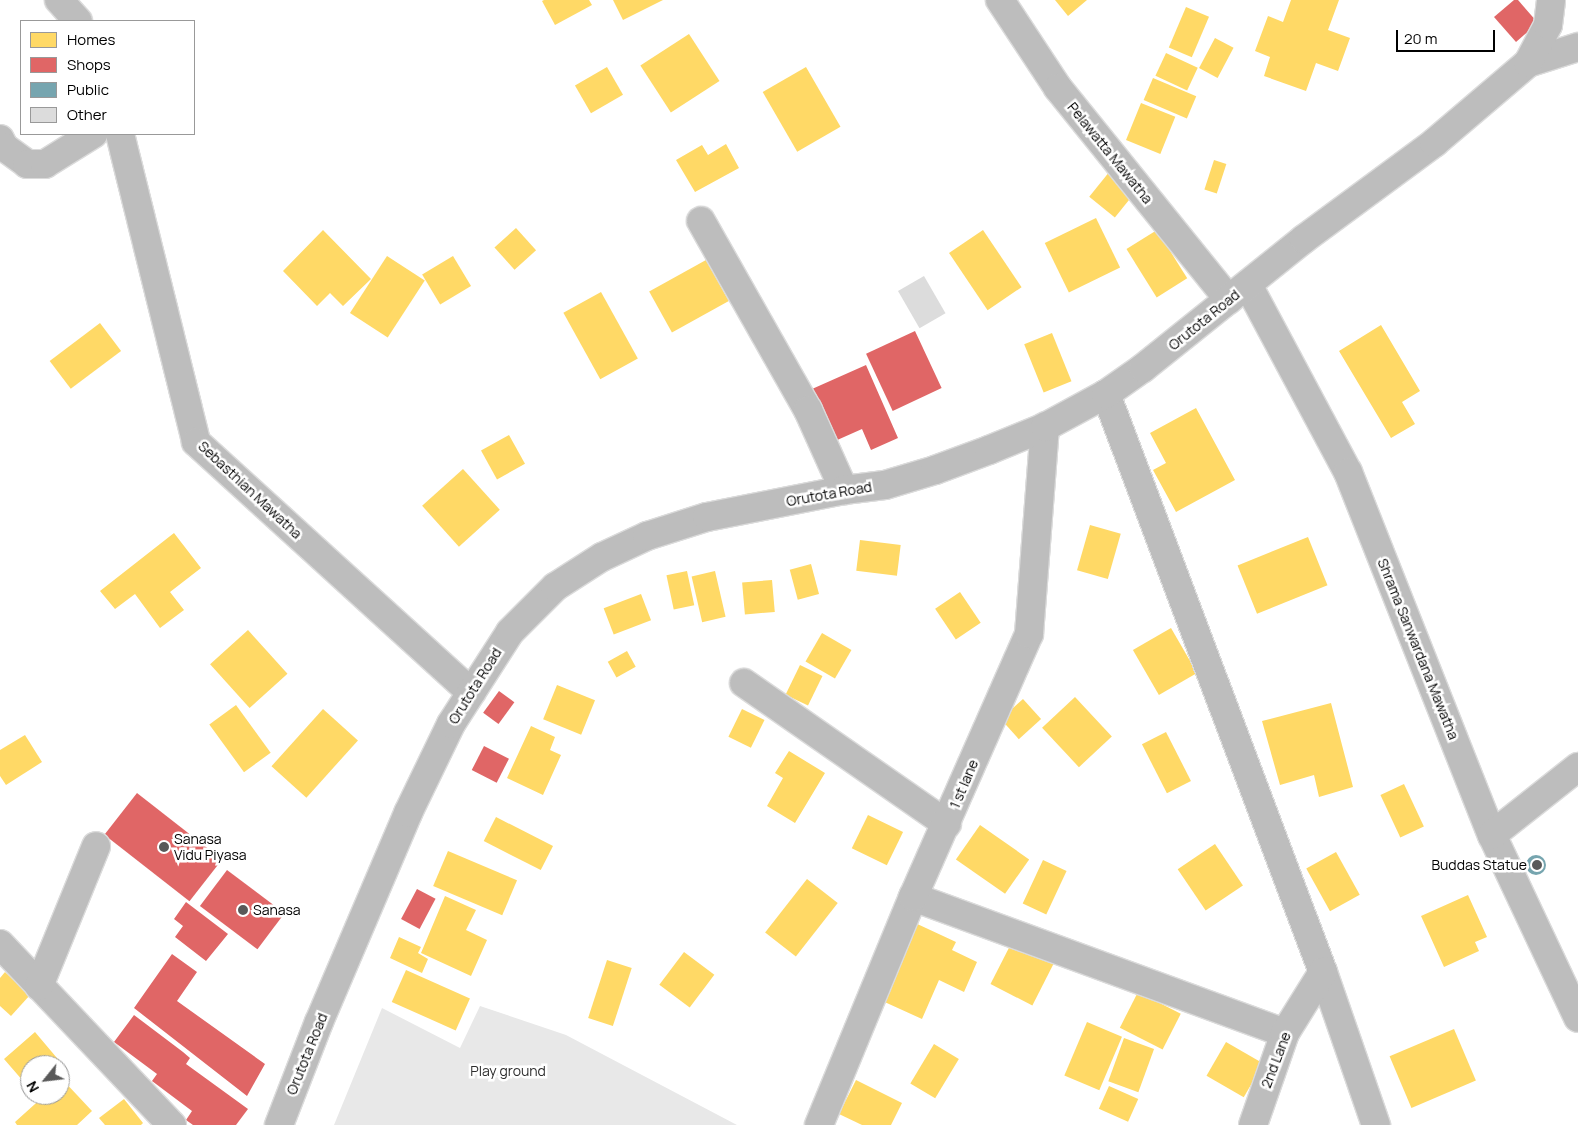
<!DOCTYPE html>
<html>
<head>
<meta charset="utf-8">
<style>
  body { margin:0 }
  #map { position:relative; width:1578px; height:1125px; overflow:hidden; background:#fff; font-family:Manrope,sans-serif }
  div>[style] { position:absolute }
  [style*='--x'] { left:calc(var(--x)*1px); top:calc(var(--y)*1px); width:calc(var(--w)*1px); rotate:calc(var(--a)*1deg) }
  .green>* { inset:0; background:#e8e8e8 }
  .homes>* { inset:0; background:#ffd966; transform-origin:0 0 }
  .shops>* { inset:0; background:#e06666; transform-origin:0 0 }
  .public>* { inset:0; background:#76a5af }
  .round { border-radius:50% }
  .building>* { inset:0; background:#dcdcdc; transform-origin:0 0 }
  .roads { filter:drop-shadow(1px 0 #dbdbdb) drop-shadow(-1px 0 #dbdbdb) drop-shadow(0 1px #dbdbdb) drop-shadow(0 -1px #dbdbdb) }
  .minor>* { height:28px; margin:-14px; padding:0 14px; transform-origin:14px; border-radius:14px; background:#bdbdbd }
  .primary>* { height:28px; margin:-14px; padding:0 14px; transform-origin:14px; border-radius:14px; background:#bdbdbd }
  .dots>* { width:14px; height:14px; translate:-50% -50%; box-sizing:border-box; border:2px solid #fff; border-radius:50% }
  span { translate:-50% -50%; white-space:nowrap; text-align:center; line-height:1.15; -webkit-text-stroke:5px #fff; paint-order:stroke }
  .street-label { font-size:14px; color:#000 }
  .poi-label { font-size:14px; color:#000 }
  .left { translate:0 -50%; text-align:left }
  .right { translate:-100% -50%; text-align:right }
  .park-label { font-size:14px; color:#2d2d2d }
  .legend { position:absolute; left:20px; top:20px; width:175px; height:115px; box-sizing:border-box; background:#fff; border:1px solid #999; margin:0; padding:6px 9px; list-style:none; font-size:15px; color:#000 }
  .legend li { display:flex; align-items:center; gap:10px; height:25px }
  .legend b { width:25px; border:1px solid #999 }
  .north { position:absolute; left:20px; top:1055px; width:50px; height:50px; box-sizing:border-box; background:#fff; border:1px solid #999; border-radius:50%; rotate:241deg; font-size:14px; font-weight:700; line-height:20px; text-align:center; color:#000 }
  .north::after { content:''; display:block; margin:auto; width:18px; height:22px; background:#595959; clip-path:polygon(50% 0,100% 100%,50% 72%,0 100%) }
  .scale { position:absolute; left:1396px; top:30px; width:99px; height:22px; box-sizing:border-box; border:2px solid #000; border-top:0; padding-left:6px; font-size:15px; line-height:18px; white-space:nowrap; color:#000; -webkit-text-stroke:4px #fff; paint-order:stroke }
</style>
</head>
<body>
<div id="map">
  <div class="green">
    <div style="clip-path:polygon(480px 1006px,566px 1035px,737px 1125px,334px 1125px,382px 1008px,460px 1048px)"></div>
  </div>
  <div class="homes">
    <div style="clip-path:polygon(544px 0,589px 0,592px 5px,555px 25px,542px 1px)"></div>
    <div style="clip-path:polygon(613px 0,663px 0,623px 20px)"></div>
    <div style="clip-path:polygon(1055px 0,1087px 0,1068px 16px)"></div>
    <div style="clip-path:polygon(1291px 0,1339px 0,1328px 30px,1350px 38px,1338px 71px,1316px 63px,1306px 91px,1264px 76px,1270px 57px,1255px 51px,1268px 16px,1283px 22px)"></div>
    <div style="left:1186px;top:7px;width:25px;height:44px;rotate:23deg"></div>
    <div style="left:689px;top:34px;width:56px;height:58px;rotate:57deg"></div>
    <div style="left:1215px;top:38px;width:21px;height:34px;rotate:28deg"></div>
    <div style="left:1166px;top:53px;width:35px;height:25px;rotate:25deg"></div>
    <div style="left:607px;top:67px;width:32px;height:37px;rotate:60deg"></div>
    <div style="left:806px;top:67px;width:69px;height:50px;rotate:60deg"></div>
    <div style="left:1153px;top:78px;width:47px;height:24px;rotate:23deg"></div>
    <div style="left:1141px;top:103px;width:37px;height:40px;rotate:22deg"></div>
    <div style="clip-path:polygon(726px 144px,739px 168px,695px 192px,676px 160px,702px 145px,708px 155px)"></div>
    <div style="left:1214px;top:160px;width:13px;height:31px;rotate:18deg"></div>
    <div style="left:1110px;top:171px;width:33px;height:33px;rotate:39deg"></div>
    <div style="left:1096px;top:218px;width:55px;height:57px;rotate:64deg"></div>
    <div style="left:516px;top:228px;width:30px;height:29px;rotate:48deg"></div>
    <div style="clip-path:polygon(323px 230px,371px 279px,343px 306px,330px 293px,317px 306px,283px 271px)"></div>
    <div style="left:983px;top:230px;width:69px;height:41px;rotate:56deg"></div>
    <div style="left:1157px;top:230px;width:57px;height:36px;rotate:58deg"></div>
    <div style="left:387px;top:256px;width:45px;height:68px;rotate:33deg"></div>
    <div style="left:453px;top:256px;width:35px;height:36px;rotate:59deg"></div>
    <div style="left:706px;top:260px;width:47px;height:65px;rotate:61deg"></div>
    <div style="left:601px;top:292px;width:76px;height:43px;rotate:61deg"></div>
    <div style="left:100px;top:323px;width:35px;height:63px;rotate:53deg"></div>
    <div style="clip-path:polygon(1381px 325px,1420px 391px,1402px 402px,1415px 424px,1391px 438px,1339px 351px)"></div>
    <div style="left:1052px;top:333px;width:52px;height:30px;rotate:68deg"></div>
    <div style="clip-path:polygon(1196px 408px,1235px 480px,1176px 512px,1153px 470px,1166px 463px,1150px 433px)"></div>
    <div style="left:509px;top:435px;width:33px;height:32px;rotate:61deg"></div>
    <div style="left:463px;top:469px;width:55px;height:55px;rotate:48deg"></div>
    <div style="left:1090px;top:525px;width:32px;height:47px;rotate:16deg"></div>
    <div style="clip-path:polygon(174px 533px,201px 568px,170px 592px,184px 610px,160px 628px,135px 594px,115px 609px,100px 591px)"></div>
    <div style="left:1308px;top:537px;width:52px;height:76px;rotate:68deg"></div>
    <div style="left:860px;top:540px;width:41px;height:31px;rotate:7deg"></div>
    <div style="left:811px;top:564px;width:31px;height:22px;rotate:75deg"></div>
    <div style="left:687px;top:571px;width:35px;height:21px;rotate:78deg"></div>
    <div style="left:715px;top:571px;width:47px;height:24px;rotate:77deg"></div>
    <div style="left:772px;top:580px;width:32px;height:30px;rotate:85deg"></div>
    <div style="left:960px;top:592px;width:37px;height:30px;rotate:56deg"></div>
    <div style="left:641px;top:594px;width:28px;height:40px;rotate:69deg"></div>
    <div style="left:1171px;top:628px;width:52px;height:44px;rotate:60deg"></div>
    <div style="left:248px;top:630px;width:59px;height:51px;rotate:48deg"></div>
    <div style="left:822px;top:633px;width:34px;height:33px;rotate:30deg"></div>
    <div style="left:627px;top:651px;width:18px;height:22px;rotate:61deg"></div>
    <div style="left:800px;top:665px;width:25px;height:33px;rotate:26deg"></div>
    <div style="left:557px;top:685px;width:41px;height:37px;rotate:22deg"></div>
    <div style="left:1075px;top:697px;width:54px;height:45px;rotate:47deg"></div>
    <div style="left:1023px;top:699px;width:27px;height:30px;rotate:48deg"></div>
    <div style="clip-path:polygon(1331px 703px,1353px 787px,1319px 797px,1314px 775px,1280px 785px,1262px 721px)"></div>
    <div style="left:236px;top:705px;width:59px;height:33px;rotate:54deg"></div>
    <div style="left:323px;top:709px;width:47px;height:77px;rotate:42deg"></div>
    <div style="left:742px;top:709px;width:25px;height:31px;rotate:26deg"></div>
    <div style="clip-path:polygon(531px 726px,555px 737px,550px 750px,561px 755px,543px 795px,507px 778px)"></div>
    <div style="left:1166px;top:732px;width:55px;height:27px;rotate:63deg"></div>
    <div style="clip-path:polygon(25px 735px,42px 762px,6px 785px,0 776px,0 750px)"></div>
    <div style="clip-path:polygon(789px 751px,825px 773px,795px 823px,767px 806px,783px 778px,775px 773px)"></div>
    <div style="left:1404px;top:784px;width:47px;height:26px;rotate:65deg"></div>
    <div style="left:868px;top:815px;width:39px;height:37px;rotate:26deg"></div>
    <div style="left:496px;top:817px;width:64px;height:27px;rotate:27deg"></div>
    <div style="left:980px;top:825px;width:60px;height:42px;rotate:35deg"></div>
    <div style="left:1215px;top:844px;width:50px;height:45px;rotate:56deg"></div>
    <div style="left:448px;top:851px;width:75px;height:38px;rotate:23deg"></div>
    <div style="left:1336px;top:852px;width:49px;height:34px;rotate:61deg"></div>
    <div style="left:1043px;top:860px;width:26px;height:48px;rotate:25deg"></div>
    <div style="left:807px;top:879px;width:39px;height:68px;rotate:38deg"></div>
    <div style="clip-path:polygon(1468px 895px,1487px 937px,1475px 942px,1479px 951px,1444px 967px,1421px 916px)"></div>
    <div style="clip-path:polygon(445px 896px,476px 910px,466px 930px,487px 940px,471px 976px,421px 953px)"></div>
    <div style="clip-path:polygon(913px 922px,956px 942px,952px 950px,977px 962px,964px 992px,939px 980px,922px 1019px,878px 999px)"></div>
    <div style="left:1015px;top:936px;width:47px;height:54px;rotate:27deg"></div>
    <div style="clip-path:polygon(399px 937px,421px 947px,418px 953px,428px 959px,422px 973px,390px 958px)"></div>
    <div style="left:684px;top:952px;width:38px;height:41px;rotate:37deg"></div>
    <div style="left:607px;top:960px;width:26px;height:61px;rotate:18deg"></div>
    <div style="left:406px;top:970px;width:70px;height:35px;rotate:24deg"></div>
    <div style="clip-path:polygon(5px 972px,30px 995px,11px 1016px,0 1006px,0 978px)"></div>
    <div style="left:1138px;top:992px;width:48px;height:40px;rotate:27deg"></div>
    <div style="left:1087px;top:1022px;width:38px;height:58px;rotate:23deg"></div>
    <div style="left:1454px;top:1029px;width:56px;height:70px;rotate:67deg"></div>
    <div style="clip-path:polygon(35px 1032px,62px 1064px,30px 1065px,30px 1089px,4px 1059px)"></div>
    <div style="left:1124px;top:1038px;width:32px;height:46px;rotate:20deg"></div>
    <div style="left:1226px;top:1042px;width:43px;height:39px;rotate:30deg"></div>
    <div style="left:934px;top:1044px;width:29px;height:46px;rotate:31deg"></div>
    <div style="clip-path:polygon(62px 1079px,92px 1111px,77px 1125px,17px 1125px,15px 1122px,45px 1095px,60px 1095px,60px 1081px)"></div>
    <div style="clip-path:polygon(856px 1080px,902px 1103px,891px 1125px,862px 1125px,839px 1114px)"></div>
    <div style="left:1109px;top:1086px;width:32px;height:25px;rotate:24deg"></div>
    <div style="clip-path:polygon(124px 1099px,143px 1123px,141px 1125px,105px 1125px,99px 1118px)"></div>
  </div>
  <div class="shops">
    <div style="clip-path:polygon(1514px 0,1518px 0,1538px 23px,1516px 42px,1494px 17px)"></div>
    <div style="left:915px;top:331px;width:63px;height:54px;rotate:65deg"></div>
    <div style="clip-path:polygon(866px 365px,898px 438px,871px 450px,862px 429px,835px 441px,812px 389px)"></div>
    <div style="left:499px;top:691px;width:19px;height:27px;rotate:36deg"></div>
    <div style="left:484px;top:746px;width:28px;height:27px;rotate:27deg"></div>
    <div style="left:137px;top:793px;width:108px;height:53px;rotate:38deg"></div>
    <div style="left:227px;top:870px;width:72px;height:45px;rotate:37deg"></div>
    <div style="left:417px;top:889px;width:21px;height:34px;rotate:28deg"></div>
    <div style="clip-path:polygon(186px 902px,228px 934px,206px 961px,175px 937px,183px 926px,174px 919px)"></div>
    <div style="clip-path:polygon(172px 954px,197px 972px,177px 1001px,265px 1064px,247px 1096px,134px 1008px)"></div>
    <div style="clip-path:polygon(134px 1015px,183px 1052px,190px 1058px,186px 1064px,248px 1109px,236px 1125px,193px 1125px,186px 1120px,192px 1111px,152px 1081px,157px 1074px,114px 1042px)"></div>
  </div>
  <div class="public">
    <div class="round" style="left:1526px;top:855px;width:20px;height:20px"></div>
  </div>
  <div class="building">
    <div style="left:924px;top:276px;width:43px;height:30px;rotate:60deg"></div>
  </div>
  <div class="roads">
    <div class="minor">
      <div style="--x:59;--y:0;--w:28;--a:48"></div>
      <div style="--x:1000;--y:0;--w:105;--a:56.6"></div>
      <div style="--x:1058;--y:88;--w:272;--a:51.1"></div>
      <div style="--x:1528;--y:63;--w:52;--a:-17.7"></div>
      <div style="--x:120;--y:134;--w:317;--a:76.1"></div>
      <div style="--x:196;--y:442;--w:372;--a:42.3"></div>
      <div style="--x:0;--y:139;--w:9;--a:63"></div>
      <div style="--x:4;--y:147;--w:29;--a:36"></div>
      <div style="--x:27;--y:164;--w:18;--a:0"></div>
      <div style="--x:45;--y:164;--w:57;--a:-32"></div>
      <div style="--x:701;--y:221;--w:217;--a:60.5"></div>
      <div style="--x:808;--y:410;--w:88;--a:65.8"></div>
      <div style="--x:1248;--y:285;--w:212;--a:61.9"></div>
      <div style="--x:1348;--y:472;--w:391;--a:68.4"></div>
      <div style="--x:1492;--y:835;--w:202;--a:64.8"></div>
      <div style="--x:1106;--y:394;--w:617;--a:69.42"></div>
      <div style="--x:1323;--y:972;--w:162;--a:70.9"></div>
      <div style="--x:744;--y:683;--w:247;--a:34.8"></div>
      <div style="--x:1492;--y:835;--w:110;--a:-38.3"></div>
      <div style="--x:913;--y:897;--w:396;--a:20.1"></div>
      <div style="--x:0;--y:944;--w:250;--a:46.5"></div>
      <div style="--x:39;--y:986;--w:151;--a:-67.8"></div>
      <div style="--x:819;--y:1125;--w:247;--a:-67.6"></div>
      <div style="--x:913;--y:897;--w:287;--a:-66.2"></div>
      <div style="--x:1029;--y:634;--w:208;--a:-85.6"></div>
      <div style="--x:1253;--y:1125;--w:97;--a:-70.8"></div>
      <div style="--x:1285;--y:1033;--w:72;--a:-58.1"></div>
    </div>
    <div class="primary">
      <div style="--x:279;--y:1125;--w:110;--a:-68.8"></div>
      <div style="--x:319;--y:1022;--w:227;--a:-66.9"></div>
      <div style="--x:408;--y:813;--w:99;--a:-64.2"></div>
      <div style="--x:451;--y:724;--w:109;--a:-57.3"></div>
      <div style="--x:510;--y:632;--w:64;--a:-45"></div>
      <div style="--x:555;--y:587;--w:56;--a:-32.6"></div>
      <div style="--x:602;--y:557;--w:50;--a:-25"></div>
      <div style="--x:647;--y:536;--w:63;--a:-17.6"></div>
      <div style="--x:707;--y:517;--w:140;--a:-11.1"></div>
      <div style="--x:844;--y:490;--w:41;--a:-7"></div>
      <div style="--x:885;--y:485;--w:52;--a:-16.7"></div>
      <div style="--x:935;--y:470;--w:58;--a:-20.3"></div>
      <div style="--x:989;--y:450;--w:61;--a:-22.3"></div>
      <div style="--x:1045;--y:427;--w:69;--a:-28.4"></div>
      <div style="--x:1106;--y:394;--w:45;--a:-35.1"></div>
      <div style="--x:1143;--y:368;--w:206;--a:-38.7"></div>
      <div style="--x:1304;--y:239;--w:162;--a:-36.4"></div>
      <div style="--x:1434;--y:143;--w:123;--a:-40.4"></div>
      <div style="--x:1528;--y:63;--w:43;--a:-62.2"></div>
      <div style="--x:1548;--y:25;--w:25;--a:-83"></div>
    </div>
  </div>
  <div class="dots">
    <div style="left:164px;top:847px;background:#595959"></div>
    <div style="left:1537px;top:865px;background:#595959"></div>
    <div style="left:243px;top:910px;background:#595959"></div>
  </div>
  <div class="street-label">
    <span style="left:1110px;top:153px;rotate:51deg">Pelawatta Mawatha</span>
    <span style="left:1204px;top:320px;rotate:-39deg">Orutota Road</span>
    <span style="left:250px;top:490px;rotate:43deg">Sebasthian Mawatha</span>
    <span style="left:829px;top:494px;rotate:-10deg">Orutota Road</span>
    <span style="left:1418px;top:649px;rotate:68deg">Shrama Sanwardana Mawatha</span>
    <span style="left:475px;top:686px;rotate:-58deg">Orutota Road</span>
    <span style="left:964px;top:784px;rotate:-67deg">1 st lane</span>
    <span style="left:307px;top:1054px;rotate:-68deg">Orutota Road</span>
    <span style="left:1276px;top:1060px;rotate:-69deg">2nd Lane</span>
  </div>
  <div class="poi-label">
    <span class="left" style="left:174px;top:847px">Sanasa<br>Vidu Piyasa</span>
    <span class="right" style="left:1527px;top:865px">Buddas Statue</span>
    <span class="left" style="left:253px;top:910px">Sanasa</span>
  </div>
  <div class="park-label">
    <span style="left:508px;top:1071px">Play ground</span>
  </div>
  <ul class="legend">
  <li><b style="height:14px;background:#ffd966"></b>Homes</li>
  <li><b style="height:14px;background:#e06666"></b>Shops</li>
  <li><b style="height:14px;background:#76a5af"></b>Public</li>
  <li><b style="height:14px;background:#dcdcdc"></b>Other</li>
  </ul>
  <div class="north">N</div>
  <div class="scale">20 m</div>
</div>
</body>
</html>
